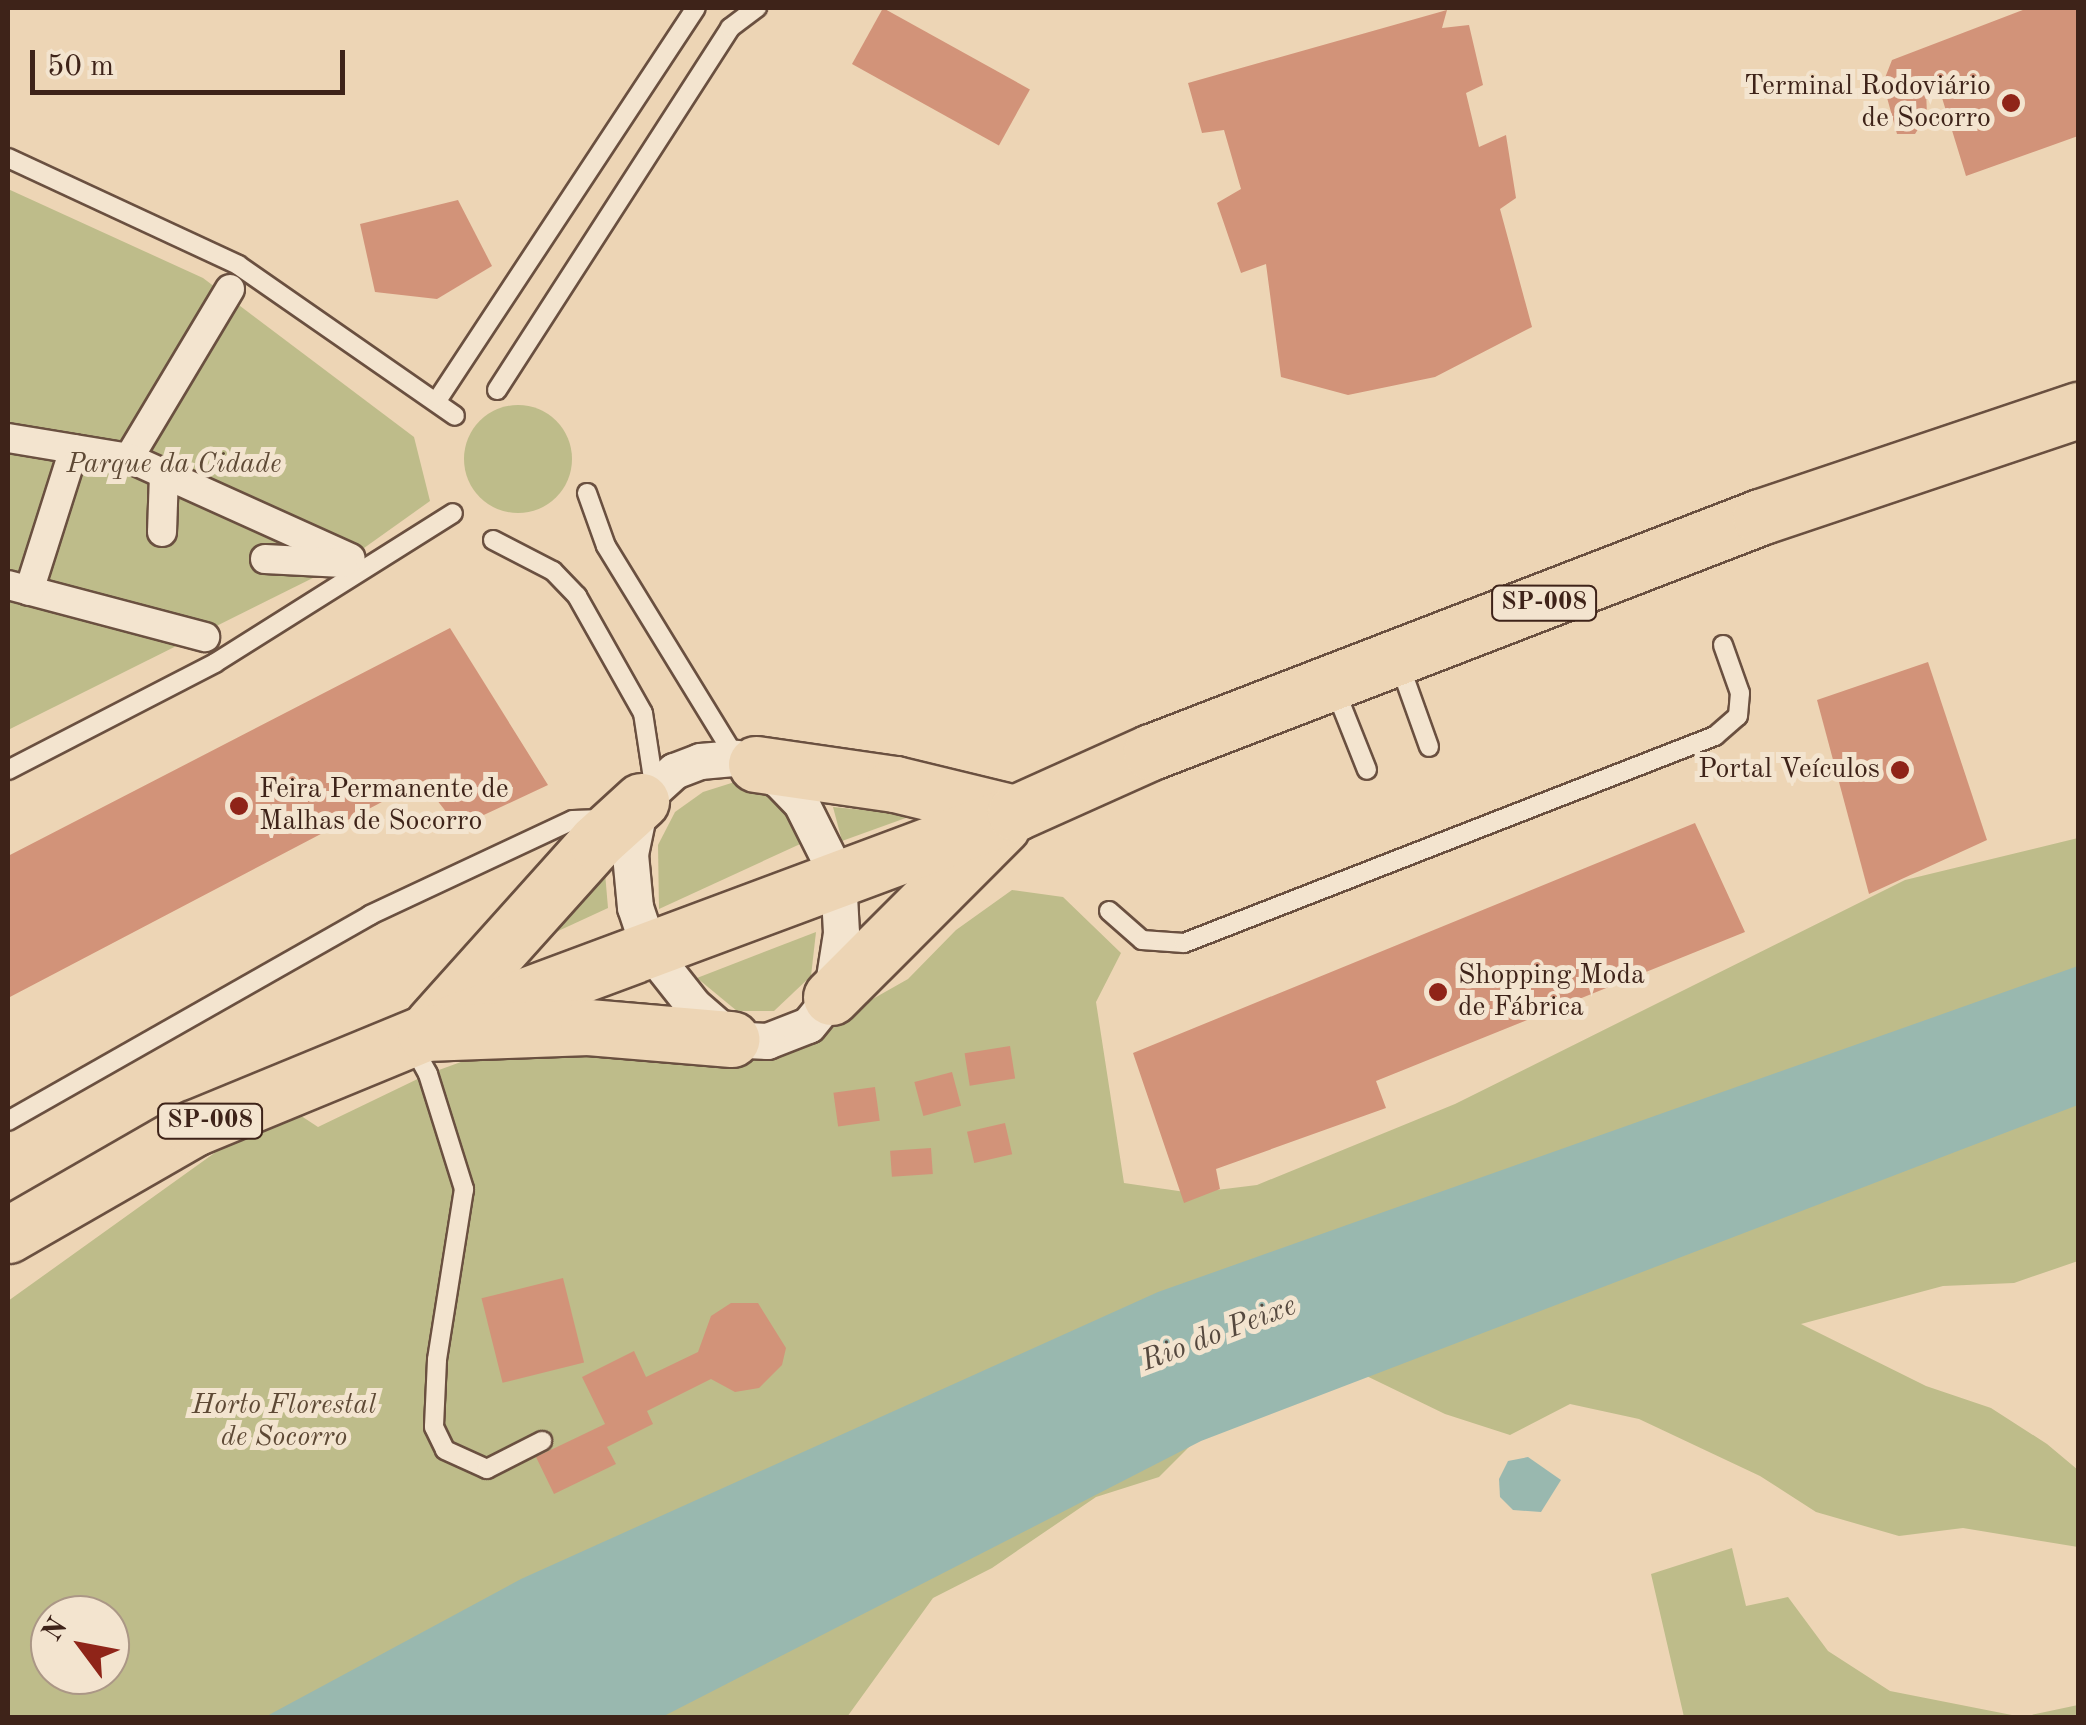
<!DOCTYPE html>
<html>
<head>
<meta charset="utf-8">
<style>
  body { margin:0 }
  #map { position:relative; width:2086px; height:1725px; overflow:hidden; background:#edd5b5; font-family:"Old Standard TT",serif }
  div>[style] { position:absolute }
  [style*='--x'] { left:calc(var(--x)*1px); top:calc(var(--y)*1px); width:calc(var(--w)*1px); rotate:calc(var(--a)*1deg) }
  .green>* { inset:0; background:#bebc8a }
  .round { border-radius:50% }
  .water>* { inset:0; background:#99b8af }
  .building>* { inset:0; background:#d29379; transform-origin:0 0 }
  .roads { filter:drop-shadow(2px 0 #6a5040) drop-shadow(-2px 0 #6a5040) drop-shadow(0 2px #6a5040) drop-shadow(0 -2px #6a5040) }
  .service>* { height:18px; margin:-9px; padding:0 9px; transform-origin:9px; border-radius:9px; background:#f3e4cf }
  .pedestrian>* { height:28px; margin:-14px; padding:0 14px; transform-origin:14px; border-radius:14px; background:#f3e4cf }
  .minor>* { height:35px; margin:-17.5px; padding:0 17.5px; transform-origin:17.5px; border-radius:17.5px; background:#f3e4cf }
  .primary>* { height:55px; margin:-27.5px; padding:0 27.5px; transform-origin:27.5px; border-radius:27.5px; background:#edd5b5 }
  .dots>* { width:28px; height:28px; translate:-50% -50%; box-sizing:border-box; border:5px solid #f3e4cf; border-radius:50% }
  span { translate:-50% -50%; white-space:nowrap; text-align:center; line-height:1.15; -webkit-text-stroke:10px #f3e4cf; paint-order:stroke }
  .shield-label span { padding:2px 8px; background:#f3e4cf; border:2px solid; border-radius:8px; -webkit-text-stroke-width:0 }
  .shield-label { font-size:25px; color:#3e2319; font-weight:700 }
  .poi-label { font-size:28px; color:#3e2319 }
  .right { translate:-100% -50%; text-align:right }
  .left { translate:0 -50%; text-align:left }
  .park-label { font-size:28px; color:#5e4935; font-style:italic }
  .water-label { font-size:30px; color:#55483e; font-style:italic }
  .frame { position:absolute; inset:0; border:10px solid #3e2319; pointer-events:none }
  .north { position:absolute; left:30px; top:1595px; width:100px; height:100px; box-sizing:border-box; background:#f3e4cf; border:2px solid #ab9786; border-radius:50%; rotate:302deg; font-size:28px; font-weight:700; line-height:40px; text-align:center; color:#3e2319 }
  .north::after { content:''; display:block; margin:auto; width:35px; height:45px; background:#8f2418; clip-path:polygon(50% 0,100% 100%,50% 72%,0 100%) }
  .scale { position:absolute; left:30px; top:50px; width:315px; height:45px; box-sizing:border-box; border:5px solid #3e2319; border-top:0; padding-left:12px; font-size:30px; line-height:35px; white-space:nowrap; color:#3e2319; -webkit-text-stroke:8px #f3e4cf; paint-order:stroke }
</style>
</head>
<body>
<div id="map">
  <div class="green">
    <div style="clip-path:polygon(8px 189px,203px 278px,414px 437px,430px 501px,343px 563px,8px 730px)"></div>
    <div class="round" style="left:464px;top:405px;width:108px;height:108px"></div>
    <div style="clip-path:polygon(741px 780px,778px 799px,809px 840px,659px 909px,658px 845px,675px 812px,703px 792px)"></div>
    <div style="clip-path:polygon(833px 807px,914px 815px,842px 841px)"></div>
    <div style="clip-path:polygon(evenodd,2078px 838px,2078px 1261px,2014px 1283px,1943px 1286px,1801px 1324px,1926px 1386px,1991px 1408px,2047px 1444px,2078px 1470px,2078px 1547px,1963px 1528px,1899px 1536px,1816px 1512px,1760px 1476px,1639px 1419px,1570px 1404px,1510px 1435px,1445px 1414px,1317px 1352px,1213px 1423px,1159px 1477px,1096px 1497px,992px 1568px,933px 1598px,847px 1717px,8px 1718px,8px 1301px,283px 1104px,318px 1127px,428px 1074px,529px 1037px,832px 1022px,908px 979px,956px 930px,1012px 890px,1063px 897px,1121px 953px,1096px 1002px,1124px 1183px,1192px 1193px,1257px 1185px,1455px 1104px,1905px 880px,2078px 838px,50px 1615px,110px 1615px,110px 1675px,50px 1675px,50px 1615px)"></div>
    <div style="clip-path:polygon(604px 861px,608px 908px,543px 938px)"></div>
    <div style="clip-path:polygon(816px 932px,811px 976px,774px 1011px,737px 1011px,697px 978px)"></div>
    <div style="clip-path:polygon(1732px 1548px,1746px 1606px,1788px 1597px,1828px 1651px,1890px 1691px,2022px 1717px,2078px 1705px,2078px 1717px,1684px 1717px,1651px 1574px)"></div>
  </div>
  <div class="water">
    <div style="clip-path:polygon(2078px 966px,2078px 1105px,1201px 1441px,662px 1717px,265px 1717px,521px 1579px,1158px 1292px)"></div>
    <div style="clip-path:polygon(1528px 1457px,1561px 1480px,1541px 1512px,1513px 1510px,1500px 1497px,1499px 1479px,1508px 1461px)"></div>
  </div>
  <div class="building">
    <div style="left:883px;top:8px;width:168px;height:64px;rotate:29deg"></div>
    <div style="clip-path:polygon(2028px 8px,2078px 8px,2078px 136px,1966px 176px,1939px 88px,1926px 90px,1927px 115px,1915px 134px,1897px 134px,1883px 83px,1892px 60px)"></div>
    <div style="clip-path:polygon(1447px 10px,1442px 28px,1469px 25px,1483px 85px,1466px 93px,1479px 147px,1506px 135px,1516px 198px,1500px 209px,1532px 327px,1435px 377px,1348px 395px,1281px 377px,1266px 264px,1241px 273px,1217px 203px,1241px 189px,1224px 130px,1202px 133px,1188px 83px)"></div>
    <div style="clip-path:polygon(458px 200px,492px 266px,437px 299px,375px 292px,360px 224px)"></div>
    <div style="clip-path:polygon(450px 628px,548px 785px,458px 827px,422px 781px,8px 998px,8px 856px)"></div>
    <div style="clip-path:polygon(1928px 662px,1987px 840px,1869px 894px,1817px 700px)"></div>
    <div style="clip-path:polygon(1695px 823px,1745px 932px,1376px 1081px,1386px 1108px,1216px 1169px,1220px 1189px,1184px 1203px,1133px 1053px)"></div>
    <div style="left:1010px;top:1046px;width:33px;height:46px;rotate:81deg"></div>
    <div style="left:952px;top:1072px;width:35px;height:39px;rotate:75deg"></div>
    <div style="left:875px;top:1087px;width:34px;height:42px;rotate:82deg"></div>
    <div style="left:1005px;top:1123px;width:32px;height:39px;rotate:77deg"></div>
    <div style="left:931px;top:1148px;width:26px;height:41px;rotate:86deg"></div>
    <div style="left:563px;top:1278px;width:87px;height:84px;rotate:76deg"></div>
    <div style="clip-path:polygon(731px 1303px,758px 1303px,786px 1348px,782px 1365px,759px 1388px,735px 1392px,711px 1379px,647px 1411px,653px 1424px,607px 1447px,616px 1464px,554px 1494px,536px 1457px,605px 1424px,582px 1377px,634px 1351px,646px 1377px,698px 1352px,711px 1316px)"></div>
  </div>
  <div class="roads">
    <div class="service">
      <div style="--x:8;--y:158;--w:254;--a:24.9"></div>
      <div style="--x:238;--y:265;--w:264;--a:34.8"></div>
      <div style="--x:497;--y:390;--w:431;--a:-57.2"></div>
      <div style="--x:730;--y:28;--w:34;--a:-37"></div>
      <div style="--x:438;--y:399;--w:468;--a:-56.6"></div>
      <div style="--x:587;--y:493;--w:56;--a:70.3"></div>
      <div style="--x:606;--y:546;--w:249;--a:58.5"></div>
      <div style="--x:493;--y:540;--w:68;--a:27.3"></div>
      <div style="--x:553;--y:571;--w:35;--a:46"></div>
      <div style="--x:577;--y:596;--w:134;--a:60.6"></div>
      <div style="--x:643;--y:713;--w:73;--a:81.3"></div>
      <div style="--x:1399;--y:663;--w:89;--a:70.3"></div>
      <div style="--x:1334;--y:687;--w:89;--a:68.3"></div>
      <div style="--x:8;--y:770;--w:233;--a:-27.3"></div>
      <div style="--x:215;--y:663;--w:281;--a:-32.2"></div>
      <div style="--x:1109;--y:911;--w:44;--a:41.3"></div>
      <div style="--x:1142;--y:940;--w:42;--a:4.1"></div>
      <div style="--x:1184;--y:943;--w:570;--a:-21.3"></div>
      <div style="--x:1715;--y:736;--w:30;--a:-41"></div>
      <div style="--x:1738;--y:716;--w:23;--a:-85"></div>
      <div style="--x:1740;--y:693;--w:51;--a:-109.5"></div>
      <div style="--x:412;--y:1045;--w:33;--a:61"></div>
      <div style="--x:428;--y:1074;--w:121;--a:72.6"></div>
      <div style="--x:464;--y:1189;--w:173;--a:99"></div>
      <div style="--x:437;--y:1360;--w:67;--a:92.6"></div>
      <div style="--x:434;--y:1427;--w:25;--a:64"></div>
      <div style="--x:445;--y:1450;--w:46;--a:24.3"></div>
      <div style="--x:487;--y:1469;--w:62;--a:-27"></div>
      <div style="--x:8;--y:1121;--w:417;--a:-29.6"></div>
      <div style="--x:370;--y:915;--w:224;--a:-25.1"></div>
      <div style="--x:573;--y:820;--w:30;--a:-2"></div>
    </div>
    <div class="pedestrian">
      <div style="--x:230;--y:289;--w:197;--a:120.9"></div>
      <div style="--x:129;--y:458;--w:243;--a:24.3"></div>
      <div style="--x:8;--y:438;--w:123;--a:9.4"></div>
      <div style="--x:162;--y:532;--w:58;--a:-88"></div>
      <div style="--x:265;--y:559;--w:78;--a:2.9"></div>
      <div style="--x:8;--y:585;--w:204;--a:14.8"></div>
      <div style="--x:29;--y:591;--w:149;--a:-72.4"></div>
    </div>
    <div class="minor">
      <div style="--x:736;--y:758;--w:48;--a:27.1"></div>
      <div style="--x:779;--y:780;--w:32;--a:46"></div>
      <div style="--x:801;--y:803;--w:83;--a:63.4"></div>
      <div style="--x:838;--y:877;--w:56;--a:86.9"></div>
      <div style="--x:841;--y:933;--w:65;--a:98.9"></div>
      <div style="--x:831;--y:997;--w:36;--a:129"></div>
      <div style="--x:808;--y:1025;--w:44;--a:158.7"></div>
      <div style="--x:767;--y:1041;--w:35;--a:-177"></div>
      <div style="--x:732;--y:1039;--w:52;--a:-138.9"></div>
      <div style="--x:693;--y:1005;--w:71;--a:-128.2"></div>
      <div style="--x:649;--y:949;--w:44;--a:-108.4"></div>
      <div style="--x:635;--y:907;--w:53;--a:-95.4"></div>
      <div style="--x:630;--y:854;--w:54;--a:-78.3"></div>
      <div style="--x:641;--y:801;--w:45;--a:-42.3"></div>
      <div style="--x:674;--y:771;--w:28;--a:-21"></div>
      <div style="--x:700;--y:761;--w:36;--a:-5"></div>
    </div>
    <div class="primary">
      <div style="--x:756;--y:764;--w:140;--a:8.2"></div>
      <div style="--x:895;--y:784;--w:123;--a:13.6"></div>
      <div style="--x:831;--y:997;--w:242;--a:-45"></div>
      <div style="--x:432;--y:1025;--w:246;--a:-48.1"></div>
      <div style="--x:596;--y:842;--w:61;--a:-42.3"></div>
      <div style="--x:425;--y:1033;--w:630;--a:-20.45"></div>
      <div style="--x:1015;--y:813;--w:149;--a:-24.2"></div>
      <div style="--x:1151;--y:752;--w:653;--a:-21.1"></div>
      <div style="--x:1760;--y:517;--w:336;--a:-18.6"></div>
      <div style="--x:8;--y:1235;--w:215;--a:-29.9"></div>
      <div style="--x:194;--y:1128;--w:250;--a:-22.4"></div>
      <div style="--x:425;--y:1033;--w:163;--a:-2.1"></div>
      <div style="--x:588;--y:1027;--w:144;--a:4.8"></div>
    </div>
  </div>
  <div class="dots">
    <div style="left:2011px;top:103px;background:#8f2418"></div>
    <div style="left:1900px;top:770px;background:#8f2418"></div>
    <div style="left:239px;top:806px;background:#8f2418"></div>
    <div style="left:1438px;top:992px;background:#8f2418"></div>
  </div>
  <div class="shield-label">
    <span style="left:1544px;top:603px">SP-008</span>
    <span style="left:210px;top:1121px">SP-008</span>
  </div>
  <div class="poi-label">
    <span class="right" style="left:1991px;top:103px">Terminal Rodoviário<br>de Socorro</span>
    <span class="right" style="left:1880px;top:770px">Portal Veículos</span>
    <span class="left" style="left:259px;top:806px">Feira Permanente de<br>Malhas de Socorro</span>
    <span class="left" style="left:1458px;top:992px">Shopping Moda<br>de Fábrica</span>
  </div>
  <div class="park-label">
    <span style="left:174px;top:465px">Parque da Cidade</span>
    <span style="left:284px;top:1422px">Horto Florestal<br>de Socorro</span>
  </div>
  <div class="water-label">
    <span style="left:1219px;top:1334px;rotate:-21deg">Rio do Peixe</span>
  </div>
  <div class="frame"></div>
  <div class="north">N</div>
  <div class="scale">50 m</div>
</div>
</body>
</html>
